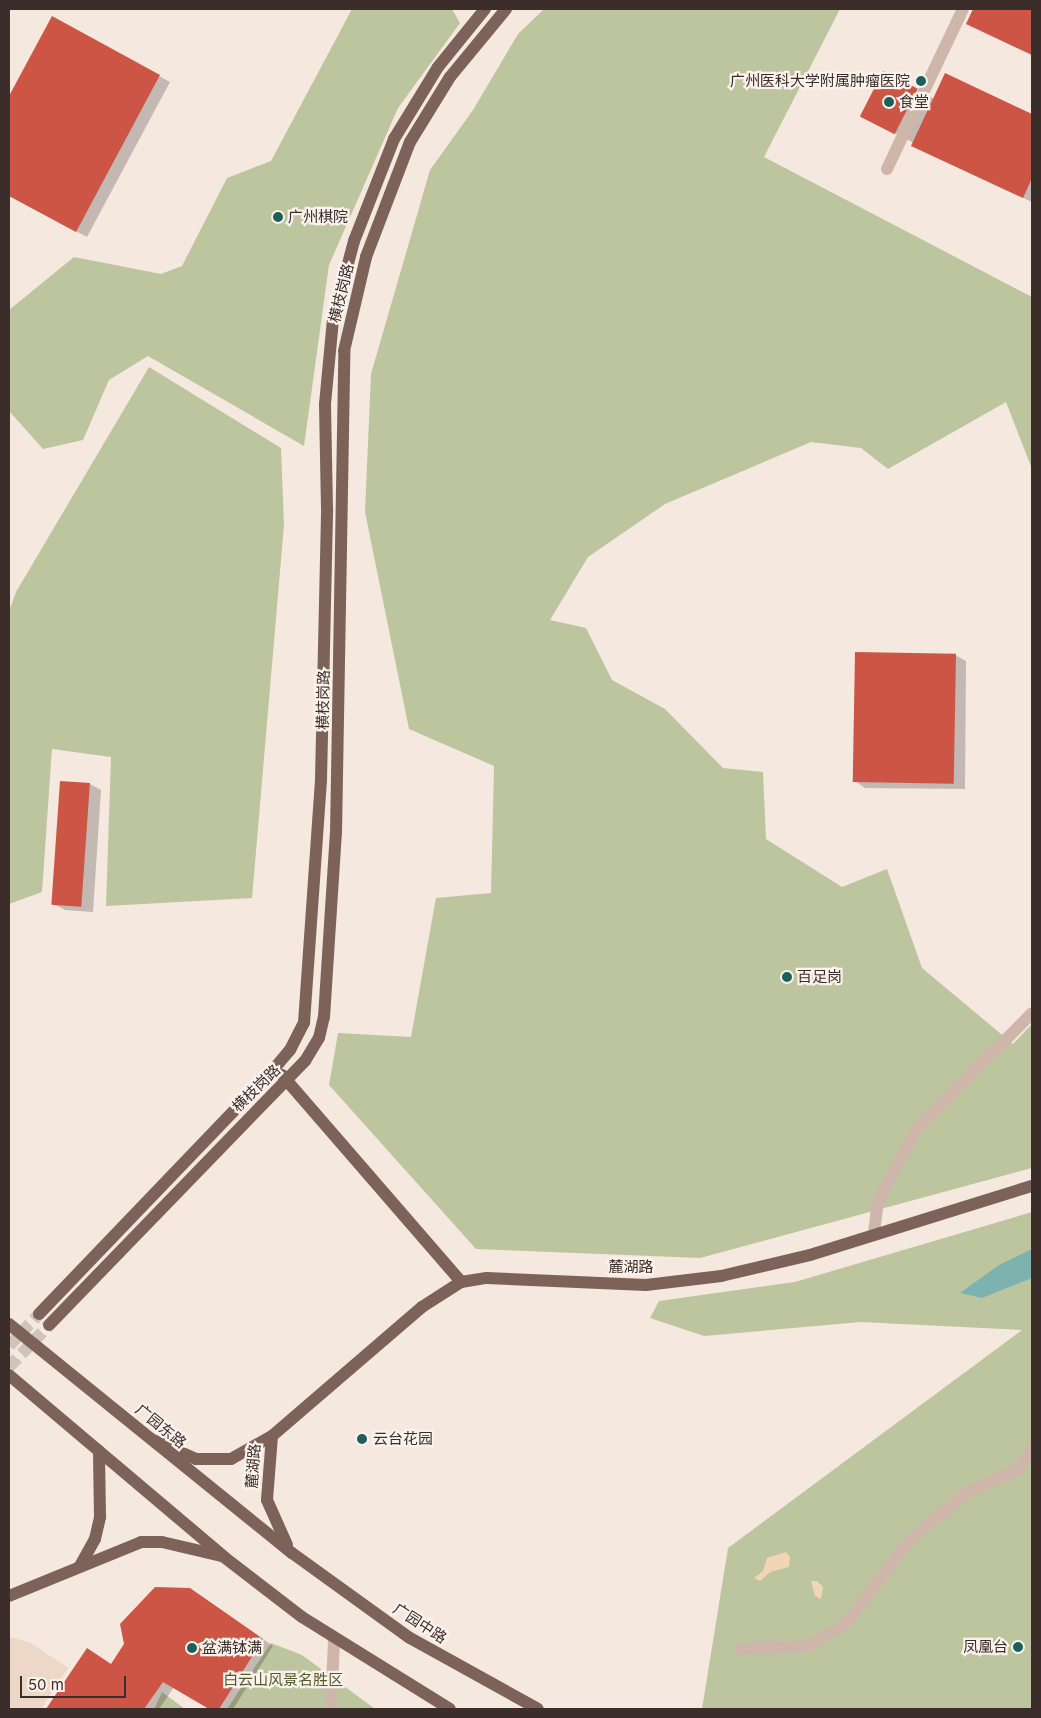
<!DOCTYPE html>
<html>
<head>
<meta charset="utf-8">
<style>
  body { margin:0 }
  #map { position:relative; width:1041px; height:1718px; overflow:hidden; background:#f4e8df; font-family:Inter,"Noto Sans SC",sans-serif }
  div>[style] { position:absolute }
  [style*='--x'] { left:calc(var(--x)*1px); top:calc(var(--y)*1px); width:calc(var(--w)*1px); rotate:calc(var(--a)*1deg) }
  .green>* { inset:0; background:#bdc59e }
  .sand>* { inset:0; background:#f1d5b5 }
  .plaza>* { inset:0; background:#edd7c6 }
  .water>* { inset:0; background:#7cb3af }
  .shadow>* { inset:0; background:#0003 }
  .building>* { inset:0; background:#cc5545; transform-origin:0 0 }
  .major-tunnel>* { height:12px; margin-top:-6px; transform-origin:0; background:repeating-linear-gradient(90deg,#cfc3bb 0 12px,transparent 0 18px) }
  .minor>* { height:12px; margin:-6px; padding:0 6px; transform-origin:6px; border-radius:6px; background:#ceb6aa }
  .major>* { height:12px; margin:-6px; padding:0 6px; transform-origin:6px; border-radius:6px; background:#7d625a }
  .dots>* { width:14px; height:14px; translate:-50% -50%; box-sizing:border-box; border:2px solid #fbf2ec; border-radius:50% }
  span { translate:-50% -50%; white-space:nowrap; text-align:center; line-height:1.15; -webkit-text-stroke:4.5px #fbf2ec; paint-order:stroke }
  .poi-label { font-size:15px; color:#3b2d2a }
  .right { translate:-100% -50%; text-align:right }
  .left { translate:0 -50%; text-align:left }
  .street-label { font-size:15px; color:#3b2d2a }
  .park-label { font-size:15px; color:#4f5a2c }
  .frame { position:absolute; inset:0; border:10px solid #3b2d2a; pointer-events:none }
  .scale { position:absolute; left:20px; top:1676px; width:106px; height:22px; box-sizing:border-box; border:2px solid #3b2d2a; border-top:0; padding-left:6px; font-size:15px; line-height:18px; white-space:nowrap; color:#3b2d2a; -webkit-text-stroke:4px #fbf2ec; paint-order:stroke }
</style>
</head>
<body>
<div id="map">
  <div class="green">
    <div style="clip-path:polygon(352px 9px,452px 9px,460px 23px,398px 108px,329px 265px,304px 446px,148px 356px,109px 380px,83px 440px,43px 449px,9px 411px,9px 310px,74px 257px,161px 274px,182px 266px,227px 178px,271px 161px)"></div>
    <div style="clip-path:polygon(544px 9px,840px 9px,764px 157px,1032px 297px,1032px 469px,1006px 402px,888px 469px,861px 448px,811px 442px,665px 504px,588px 557px,550px 620px,586px 628px,612px 680px,665px 709px,723px 768px,763px 772px,766px 839px,842px 887px,887px 869px,922px 968px,1013px 1044px,1032px 1024px,1032px 1168px,700px 1258px,476px 1249px,329px 1085px,338px 1033px,411px 1037px,436px 898px,491px 893px,494px 766px,409px 729px,365px 512px,371px 374px,430px 170px,473px 110px,518px 34px)"></div>
    <div style="clip-path:polygon(149px 367px,281px 448px,284px 525px,252px 898px,106px 906px,111px 757px,52px 749px,42px 892px,9px 904px,9px 611px,16px 592px)"></div>
    <div style="clip-path:polygon(1032px 1212px,1032px 1709px,702px 1709px,728px 1548px,1022px 1330px,861px 1322px,704px 1336px,650px 1318px,659px 1301px,795px 1282px)"></div>
    <div style="clip-path:polygon(271px 1643px,302px 1655px,375px 1709px,227px 1709px)"></div>
    <div style="clip-path:polygon(162px 1692px,185px 1709px,154px 1709px)"></div>
  </div>
  <div class="sand">
    <div style="clip-path:polygon(786px 1552px,790px 1557px,789px 1567px,770px 1572px,760px 1581px,754px 1578px,763px 1571px,767px 1558px)"></div>
    <div style="clip-path:polygon(811px 1581px,817px 1581px,823px 1587px,821px 1599px,815px 1596px)"></div>
  </div>
  <div class="plaza">
    <div style="clip-path:polygon(9px 1637px,29px 1642px,68px 1668px,41px 1709px,9px 1709px)"></div>
  </div>
  <div class="water">
    <div style="clip-path:polygon(1032px 1249px,1032px 1278px,982px 1298px,960px 1293px,999px 1265px)"></div>
  </div>
  <div class="shadow">
    <div style="clip-path:polygon(974px 9px,1032px 9px,1032px 55px,967px 24px)"></div>
    <div style="clip-path:polygon(52px 18px,170px 82px,87px 237px,9px 195px,9px 98px)"></div>
    <div style="clip-path:polygon(945px 75px,1032px 115px,1032px 202px,929px 154px,913px 145px,914px 143px,877px 124px,918px 90px,934px 99px)"></div>
    <div style="clip-path:polygon(955px 655px,966px 661px,965px 789px,865px 788px,855px 781px)"></div>
    <div style="clip-path:polygon(62px 782px,90px 784px,101px 790px,93px 912px,65px 910px,54px 904px)"></div>
    <div style="clip-path:polygon(201px 1596px,273px 1646px,233px 1709px,212px 1709px,174px 1687px,159px 1709px,48px 1709px,87px 1650px,112px 1665px)"></div>
  </div>
  <div class="building">
    <div style="clip-path:polygon(973px 9px,1032px 9px,1032px 55px,966px 24px)"></div>
    <div style="clip-path:polygon(52px 16px,160px 75px,76px 232px,9px 196px,9px 96px)"></div>
    <div style="left:883px;top:71px;width:39px;height:51px;rotate:27deg"></div>
    <div style="clip-path:polygon(945px 73px,1032px 114px,1032px 178px,1023px 198px,911px 146px)"></div>
    <div style="left:855px;top:652px;width:101px;height:130px;rotate:1deg"></div>
    <div style="left:60px;top:781px;width:30px;height:124px;rotate:4deg"></div>
    <div style="clip-path:polygon(155px 1587px,190px 1588px,263px 1639px,219px 1709px,209px 1709px,163px 1682px,144px 1709px,46px 1709px,87px 1648px,111px 1664px,124px 1644px,120px 1624px)"></div>
  </div>
  <div class="major-tunnel">
    <div style="--x:9;--y:1346;--w:44;--a:-46.8"></div>
    <div style="--x:9;--y:1367;--w:58;--a:-46.4"></div>
  </div>
  <div class="minor">
    <div style="--x:887;--y:169;--w:177;--a:-64.6"></div>
    <div style="--x:874;--y:1233;--w:32;--a:-83"></div>
    <div style="--x:878;--y:1201;--w:82;--a:-61.6"></div>
    <div style="--x:917;--y:1129;--w:163;--a:-45.2"></div>
    <div style="--x:741;--y:1649;--w:66;--a:-2.6"></div>
    <div style="--x:807;--y:1646;--w:45;--a:-29.4"></div>
    <div style="--x:846;--y:1624;--w:101;--a:-53"></div>
    <div style="--x:907;--y:1543;--w:77;--a:-40.3"></div>
    <div style="--x:966;--y:1493;--w:58;--a:-24.4"></div>
    <div style="--x:1019;--y:1469;--w:25;--a:-58"></div>
    <div style="--x:331;--y:1709;--w:70;--a:-87.5"></div>
  </div>
  <div class="major">
    <div style="--x:282;--y:1075;--w:274;--a:49.1"></div>
    <div style="--x:39;--y:1314;--w:338;--a:-46.2"></div>
    <div style="--x:273;--y:1070;--w:26;--a:-50"></div>
    <div style="--x:290;--y:1050;--w:30;--a:-63"></div>
    <div style="--x:304;--y:1023;--w:245;--a:-86"></div>
    <div style="--x:321;--y:779;--w:270;--a:-88.7"></div>
    <div style="--x:327;--y:509;--w:105;--a:-91.1"></div>
    <div style="--x:325;--y:404;--w:84;--a:-84.6"></div>
    <div style="--x:333;--y:320;--w:82;--a:-75.1"></div>
    <div style="--x:354;--y:241;--w:110;--a:-68.6"></div>
    <div style="--x:394;--y:139;--w:84;--a:-58.6"></div>
    <div style="--x:438;--y:67;--w:75;--a:-51"></div>
    <div style="--x:9;--y:1324;--w:364;--a:39"></div>
    <div style="--x:292;--y:1553;--w:145;--a:35.8"></div>
    <div style="--x:410;--y:1638;--w:146;--a:29"></div>
    <div style="--x:49;--y:1325;--w:368;--a:-45.9"></div>
    <div style="--x:305;--y:1061;--w:27;--a:-59"></div>
    <div style="--x:319;--y:1038;--w:22;--a:-77"></div>
    <div style="--x:324;--y:1017;--w:184;--a:-86.3"></div>
    <div style="--x:336;--y:833;--w:482;--a:-89"></div>
    <div style="--x:344;--y:351;--w:97;--a:-76.8"></div>
    <div style="--x:366;--y:257;--w:123;--a:-69.1"></div>
    <div style="--x:410;--y:142;--w:76;--a:-58.4"></div>
    <div style="--x:450;--y:77;--w:88;--a:-50.5"></div>
    <div style="--x:9;--y:1375;--w:282;--a:40.2"></div>
    <div style="--x:224;--y:1557;--w:98;--a:37.6"></div>
    <div style="--x:302;--y:1617;--w:174;--a:31.9"></div>
    <div style="--x:272;--y:1436;--w:64;--a:94.5"></div>
    <div style="--x:267;--y:1500;--w:49;--a:66"></div>
    <div style="--x:153;--y:1440;--w:47;--a:23.8"></div>
    <div style="--x:196;--y:1459;--w:35;--a:0"></div>
    <div style="--x:231;--y:1459;--w:47;--a:-29.3"></div>
    <div style="--x:272;--y:1436;--w:198;--a:-40.7"></div>
    <div style="--x:422;--y:1307;--w:46;--a:-32.7"></div>
    <div style="--x:461;--y:1282;--w:26;--a:-9"></div>
    <div style="--x:487;--y:1278;--w:159;--a:2.5"></div>
    <div style="--x:646;--y:1285;--w:76;--a:-6.8"></div>
    <div style="--x:721;--y:1276;--w:91;--a:-13.3"></div>
    <div style="--x:810;--y:1255;--w:232;--a:-17.3"></div>
    <div style="--x:80;--y:1566;--w:31;--a:-61"></div>
    <div style="--x:95;--y:1539;--w:23;--a:-77"></div>
    <div style="--x:100;--y:1517;--w:66;--a:-90.9"></div>
    <div style="--x:9;--y:1596;--w:143;--a:-22.2"></div>
    <div style="--x:141;--y:1542;--w:21;--a:0"></div>
    <div style="--x:162;--y:1542;--w:62;--a:13.1"></div>
  </div>
  <div class="dots">
    <div style="left:921px;top:81px;background:#1c5f5b"></div>
    <div style="left:889px;top:102px;background:#1c5f5b"></div>
    <div style="left:278px;top:217px;background:#1c5f5b"></div>
    <div style="left:787px;top:977px;background:#1c5f5b"></div>
    <div style="left:362px;top:1439px;background:#1c5f5b"></div>
    <div style="left:1018px;top:1647px;background:#1c5f5b"></div>
    <div style="left:192px;top:1648px;background:#1c5f5b"></div>
  </div>
  <div class="poi-label">
    <span class="right" style="left:910px;top:81px">广州医科大学附属肿瘤医院</span>
    <span class="left" style="left:899px;top:102px">食堂</span>
    <span class="left" style="left:288px;top:217px">广州棋院</span>
    <span class="left" style="left:797px;top:977px">百足岗</span>
    <span class="left" style="left:373px;top:1439px">云台花园</span>
    <span class="right" style="left:1008px;top:1647px">凤凰台</span>
    <span class="left" style="left:202px;top:1648px">盆满钵满</span>
  </div>
  <div class="street-label">
    <span style="left:341px;top:293px;rotate:-76deg">横枝岗路</span>
    <span style="left:323px;top:700px;rotate:-89deg">横枝岗路</span>
    <span style="left:256px;top:1088px;rotate:-44deg">横枝岗路</span>
    <span style="left:631px;top:1267px">麓湖路</span>
    <span style="left:161px;top:1426px;rotate:39deg">广园东路</span>
    <span style="left:253px;top:1466px;rotate:-86deg">麓湖路</span>
    <span style="left:420px;top:1623px;rotate:33deg">广园中路</span>
  </div>
  <div class="park-label">
    <span style="left:283px;top:1680px">白云山风景名胜区</span>
  </div>
  <div class="frame"></div>
  <div class="scale">50 m</div>
</div>
</body>
</html>
